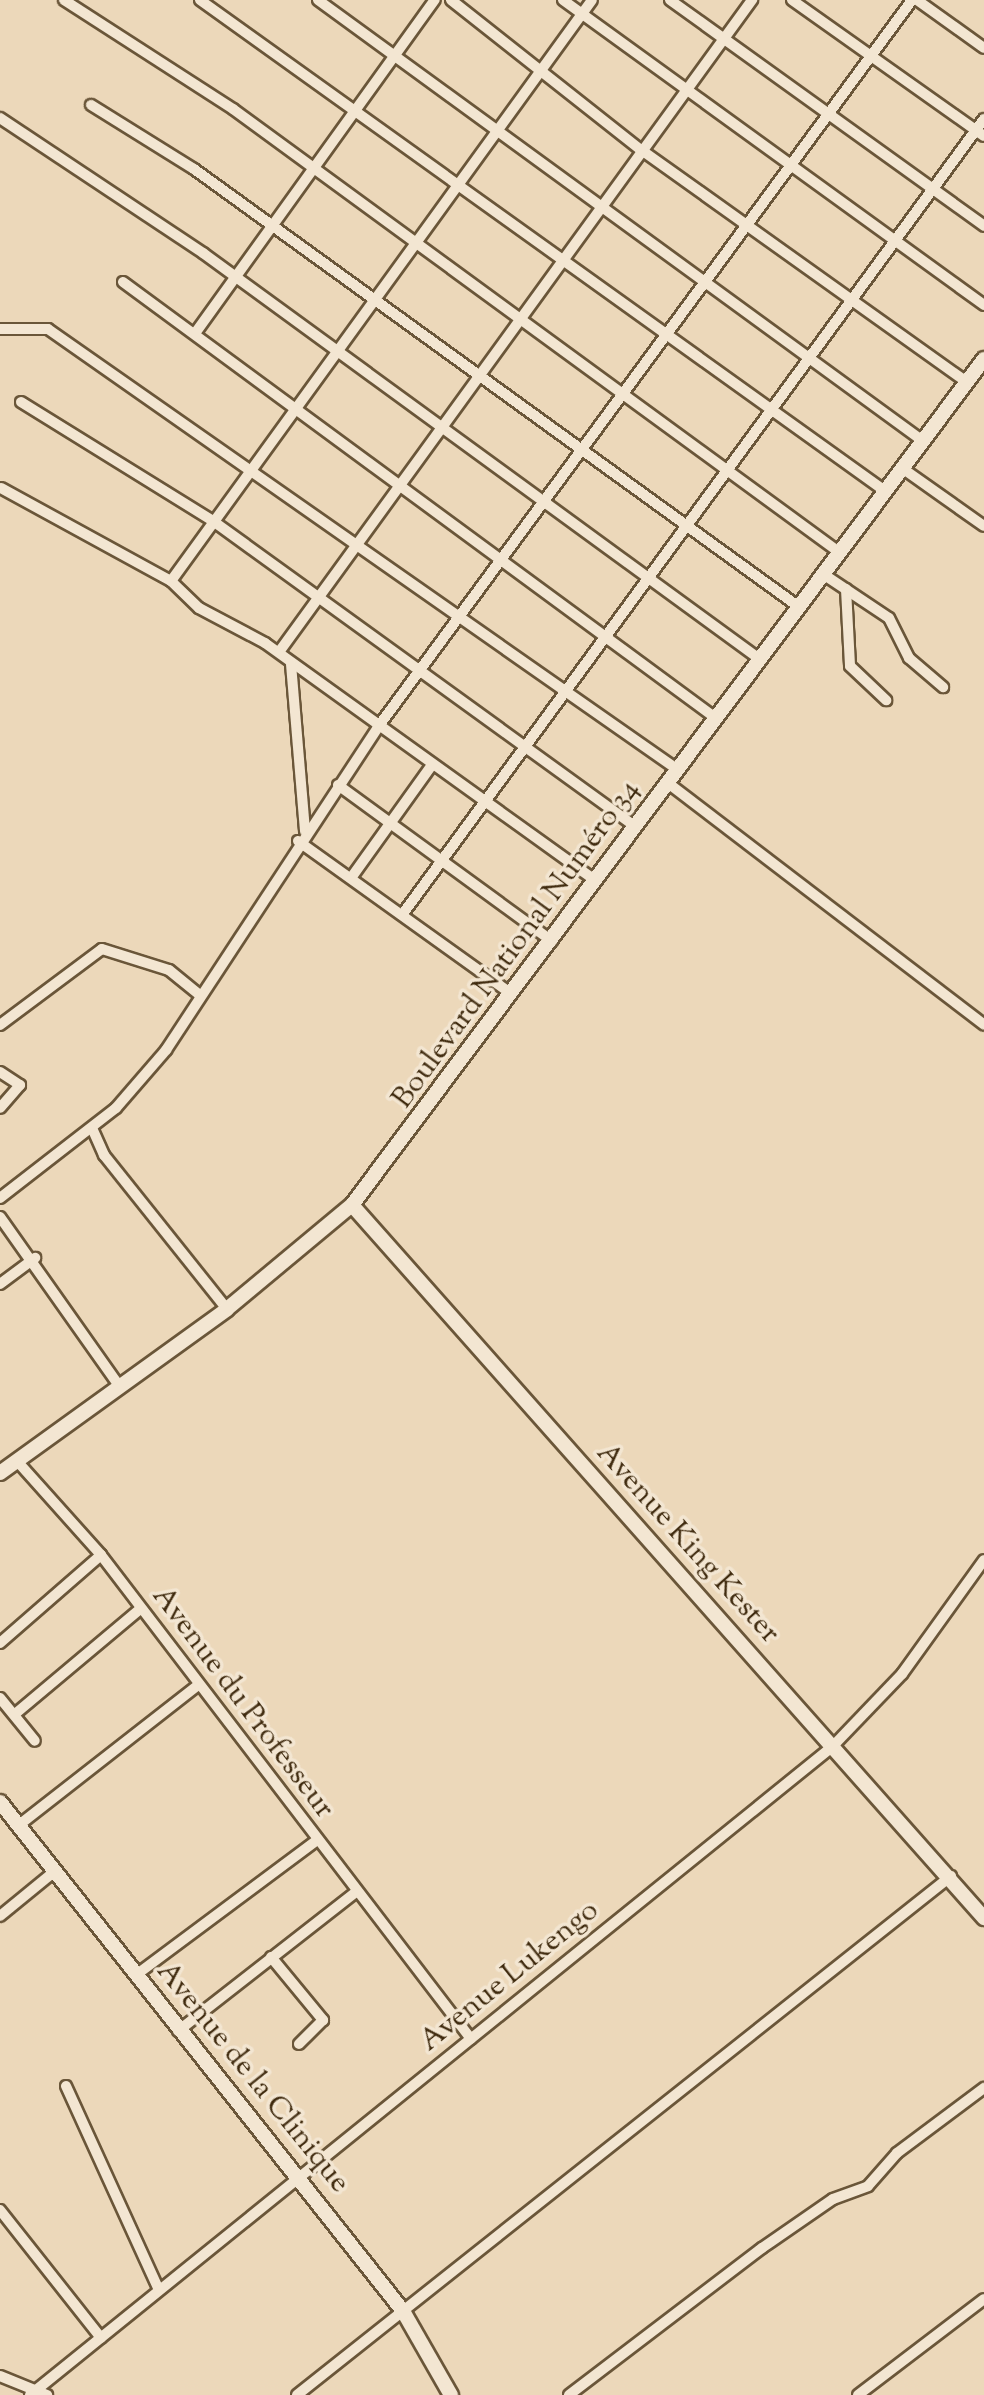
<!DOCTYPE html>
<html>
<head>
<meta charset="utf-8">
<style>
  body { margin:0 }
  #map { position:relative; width:984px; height:2395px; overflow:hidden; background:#ecd8ba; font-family:"Sorts Mill Goudy",serif }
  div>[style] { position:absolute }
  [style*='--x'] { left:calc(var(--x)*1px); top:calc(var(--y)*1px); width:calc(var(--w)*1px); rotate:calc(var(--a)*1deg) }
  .roads { filter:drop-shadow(2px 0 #6a5639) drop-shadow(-2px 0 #6a5639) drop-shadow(0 2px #6a5639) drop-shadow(0 -2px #6a5639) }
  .street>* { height:10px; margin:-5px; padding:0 5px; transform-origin:5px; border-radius:5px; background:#f3e6d2 }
  .secondary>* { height:14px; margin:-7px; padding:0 7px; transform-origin:7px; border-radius:7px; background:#f3e6d2 }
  span { translate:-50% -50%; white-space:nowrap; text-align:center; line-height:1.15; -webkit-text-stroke:7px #f3e6d2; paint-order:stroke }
  .street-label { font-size:30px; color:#3f2a0e }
</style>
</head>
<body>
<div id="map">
  <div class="roads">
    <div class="street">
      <div style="--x:64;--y:0;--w:201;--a:32.8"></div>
      <div style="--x:233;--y:109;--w:751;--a:36.17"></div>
      <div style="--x:200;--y:0;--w:843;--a:35.63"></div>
      <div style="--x:318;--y:0;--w:749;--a:36.09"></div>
      <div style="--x:451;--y:0;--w:241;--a:38.3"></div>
      <div style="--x:640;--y:149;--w:402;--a:35.5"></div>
      <div style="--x:563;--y:0;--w:520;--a:35.92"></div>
      <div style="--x:670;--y:0;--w:387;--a:35.7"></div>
      <div style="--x:792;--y:0;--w:235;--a:35.3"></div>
      <div style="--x:917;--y:0;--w:82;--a:35.6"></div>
      <div style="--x:91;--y:105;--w:121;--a:31.9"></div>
      <div style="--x:194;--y:169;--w:747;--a:35.9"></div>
      <div style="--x:0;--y:118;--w:244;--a:33.6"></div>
      <div style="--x:203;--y:253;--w:691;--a:36.11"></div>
      <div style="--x:123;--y:282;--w:737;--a:36.34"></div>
      <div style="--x:0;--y:329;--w:48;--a:0"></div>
      <div style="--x:48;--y:329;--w:769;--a:34.99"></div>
      <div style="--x:196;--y:332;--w:409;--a:-54.3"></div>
      <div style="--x:21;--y:402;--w:226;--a:31.8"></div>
      <div style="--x:213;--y:521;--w:522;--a:35.88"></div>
      <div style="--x:902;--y:468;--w:100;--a:35.3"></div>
      <div style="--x:1;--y:488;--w:194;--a:28.7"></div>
      <div style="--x:171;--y:581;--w:39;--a:44"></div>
      <div style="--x:199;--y:608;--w:75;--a:27.9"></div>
      <div style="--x:265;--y:643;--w:408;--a:35.7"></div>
      <div style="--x:823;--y:574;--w:79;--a:33.7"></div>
      <div style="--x:889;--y:618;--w:45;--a:63.4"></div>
      <div style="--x:909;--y:658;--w:45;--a:40.5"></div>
      <div style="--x:171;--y:581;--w:717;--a:-54.07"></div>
      <div style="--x:846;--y:589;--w:77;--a:87"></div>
      <div style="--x:850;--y:666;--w:50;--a:43.4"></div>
      <div style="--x:279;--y:652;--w:806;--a:-54.04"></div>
      <div style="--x:291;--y:664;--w:168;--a:85.2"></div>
      <div style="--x:668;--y:783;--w:398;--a:37.4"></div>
      <div style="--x:338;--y:785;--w:265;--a:36.1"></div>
      <div style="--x:298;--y:841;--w:263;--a:35.6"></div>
      <div style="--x:351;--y:878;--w:139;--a:-54.4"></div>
      <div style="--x:402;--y:915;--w:986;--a:-53.83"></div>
      <div style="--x:0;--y:1025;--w:127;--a:-36.7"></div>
      <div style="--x:102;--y:949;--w:70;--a:17.4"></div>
      <div style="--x:169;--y:970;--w:41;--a:39.1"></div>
      <div style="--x:0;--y:1072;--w:24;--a:33"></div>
      <div style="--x:20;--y:1085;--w:30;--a:131"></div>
      <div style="--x:92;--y:1128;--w:30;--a:66"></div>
      <div style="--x:104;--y:1155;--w:197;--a:51.4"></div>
      <div style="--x:0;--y:1198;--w:147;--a:-37.8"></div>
      <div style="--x:116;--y:1108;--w:77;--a:-49.2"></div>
      <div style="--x:166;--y:1050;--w:386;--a:-56.7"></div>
      <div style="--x:378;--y:727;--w:902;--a:-53.7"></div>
      <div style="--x:0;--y:1217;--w:208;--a:54.8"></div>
      <div style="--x:0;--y:1284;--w:44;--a:-36.6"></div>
      <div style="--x:17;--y:1461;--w:126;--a:48.2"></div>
      <div style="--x:101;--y:1555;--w:609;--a:52.6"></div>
      <div style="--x:0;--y:1643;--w:134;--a:-41.1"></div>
      <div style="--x:0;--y:1698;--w:55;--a:50.9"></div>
      <div style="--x:15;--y:1714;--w:162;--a:-40"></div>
      <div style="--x:19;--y:1825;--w:226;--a:-38"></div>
      <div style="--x:0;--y:1916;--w:71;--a:-39.3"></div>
      <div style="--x:271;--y:1957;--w:82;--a:50.5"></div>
      <div style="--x:323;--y:2020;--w:34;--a:135"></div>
      <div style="--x:136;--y:1975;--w:226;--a:-36.7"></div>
      <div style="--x:178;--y:2031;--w:226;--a:-38"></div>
      <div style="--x:66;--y:2086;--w:222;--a:65.5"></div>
      <div style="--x:0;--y:2210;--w:163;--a:51.7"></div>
      <div style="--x:0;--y:2376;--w:51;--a:22"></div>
      <div style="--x:30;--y:2395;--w:1031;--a:-38.94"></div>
      <div style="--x:832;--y:1747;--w:101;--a:-46.2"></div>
      <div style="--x:902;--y:1674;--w:140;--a:-54.3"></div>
      <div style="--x:297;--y:2395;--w:835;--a:-38.43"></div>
      <div style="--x:569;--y:2395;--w:243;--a:-37.3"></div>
      <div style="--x:762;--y:2248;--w:86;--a:-34.6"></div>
      <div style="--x:833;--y:2199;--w:37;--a:-20"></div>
      <div style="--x:868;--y:2186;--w:44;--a:-48.7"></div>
      <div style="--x:897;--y:2153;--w:109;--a:-36.8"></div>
      <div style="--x:858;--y:2395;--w:158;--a:-37.3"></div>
    </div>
    <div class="secondary">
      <div style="--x:352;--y:1205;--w:953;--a:48.45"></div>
      <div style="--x:0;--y:1473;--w:280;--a:-35.8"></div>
      <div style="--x:227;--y:1309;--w:163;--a:-39.8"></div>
      <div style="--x:352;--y:1205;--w:1056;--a:-53.24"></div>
      <div style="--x:0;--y:1802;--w:649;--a:51.63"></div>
      <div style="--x:403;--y:2311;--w:97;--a:60.3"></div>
    </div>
  </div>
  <div class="street-label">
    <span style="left:517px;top:945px;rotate:-54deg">Boulevard National Numéro 34</span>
    <span style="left:687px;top:1544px;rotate:48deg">Avenue King Kester</span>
    <span style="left:242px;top:1703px;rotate:53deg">Avenue du Professeur</span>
    <span style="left:510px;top:1977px;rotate:-39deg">Avenue Lukengo</span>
    <span style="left:252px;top:2078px;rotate:51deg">Avenue de la Clinique</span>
  </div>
</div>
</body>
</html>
